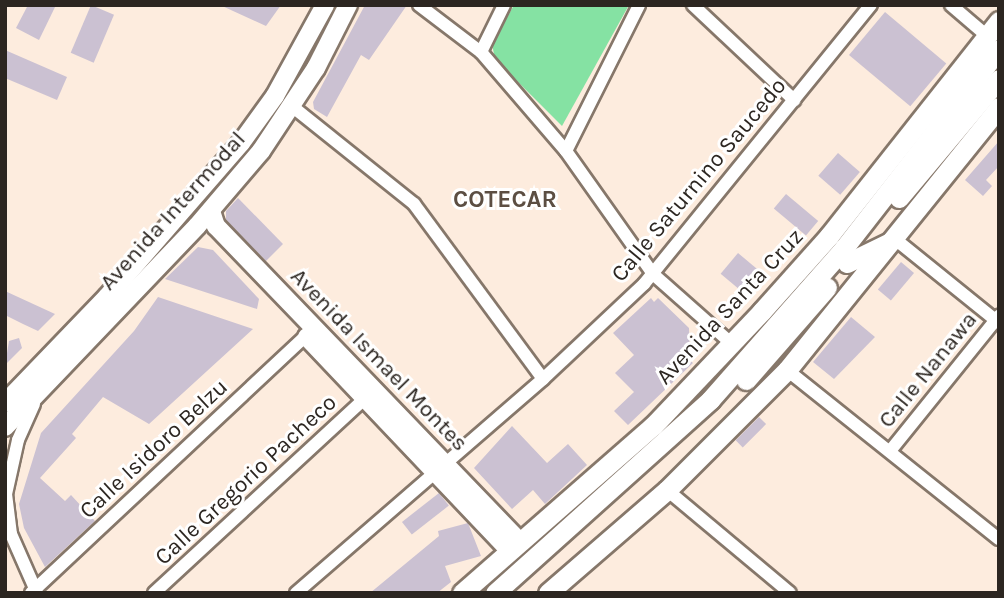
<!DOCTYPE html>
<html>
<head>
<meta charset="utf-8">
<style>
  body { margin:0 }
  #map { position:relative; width:1004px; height:598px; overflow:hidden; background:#fdecde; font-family:Karla,sans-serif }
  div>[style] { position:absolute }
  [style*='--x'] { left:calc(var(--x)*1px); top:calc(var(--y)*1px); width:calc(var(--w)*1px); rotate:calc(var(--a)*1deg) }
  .green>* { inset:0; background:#85e2a3 }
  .building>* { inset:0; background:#cbc1d2; transform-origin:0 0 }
  .roads { filter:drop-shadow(2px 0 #86776a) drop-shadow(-2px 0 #86776a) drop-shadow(0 2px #86776a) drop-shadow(0 -2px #86776a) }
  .street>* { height:12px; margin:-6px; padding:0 6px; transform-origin:6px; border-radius:6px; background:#fff }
  .secondary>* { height:18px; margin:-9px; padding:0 9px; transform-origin:9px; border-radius:9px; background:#fff }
  .primary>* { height:19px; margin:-9.5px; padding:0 9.5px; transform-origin:9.5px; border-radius:9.5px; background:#fff }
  span { translate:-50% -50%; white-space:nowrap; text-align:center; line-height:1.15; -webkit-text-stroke:6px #fff; paint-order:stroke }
  .street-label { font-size:23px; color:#2c2621 }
  .neighbourhood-label { font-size:24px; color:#5c4e42; font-weight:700 }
  .frame { position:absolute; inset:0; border:7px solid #2c2621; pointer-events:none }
</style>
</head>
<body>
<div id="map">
  <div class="green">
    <div style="clip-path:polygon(514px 5px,629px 5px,562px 126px,495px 59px,492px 44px)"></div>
  </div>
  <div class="building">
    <div style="clip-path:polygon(28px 5px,56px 5px,39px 40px,16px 28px)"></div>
    <div style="left:91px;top:5px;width:25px;height:52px;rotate:23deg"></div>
    <div style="clip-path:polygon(220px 5px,281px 5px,266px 26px)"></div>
    <div style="clip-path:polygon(365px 5px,407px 5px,369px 60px,361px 55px,327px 117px,314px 109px,313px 102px)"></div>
    <div style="left:885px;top:12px;width:80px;height:56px;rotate:40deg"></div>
    <div style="clip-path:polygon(5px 50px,67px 77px,57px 100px,5px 78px)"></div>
    <div style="clip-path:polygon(999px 141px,999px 166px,986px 180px,992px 186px,983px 196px,965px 180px)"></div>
    <div style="left:838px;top:153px;width:29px;height:30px;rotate:41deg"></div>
    <div style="left:786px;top:194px;width:42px;height:19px;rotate:40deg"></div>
    <div style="clip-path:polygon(238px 198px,283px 244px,266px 261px,226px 220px,226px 211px)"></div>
    <div style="clip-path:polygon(198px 247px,213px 250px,259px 299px,257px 309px,165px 279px)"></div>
    <div style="left:738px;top:253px;width:35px;height:27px;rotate:40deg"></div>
    <div style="left:901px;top:262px;width:17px;height:36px;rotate:40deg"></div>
    <div style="clip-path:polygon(5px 291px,55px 314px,38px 331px,23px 324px,5px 315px)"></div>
    <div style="clip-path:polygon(158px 297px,253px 329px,149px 424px,103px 397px,72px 434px,76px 438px,40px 478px,65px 501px,71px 495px,95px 521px,45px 567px,24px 528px,19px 504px,41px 433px,134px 331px)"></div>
    <div style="clip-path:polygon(651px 298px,654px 302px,658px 298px,689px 328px,690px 350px,685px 356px,693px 363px,628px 425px,614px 411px,634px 392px,615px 373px,634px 355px,613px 333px)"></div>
    <div style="clip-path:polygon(851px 317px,875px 337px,834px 379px,813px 362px)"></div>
    <div style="clip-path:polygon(19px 338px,22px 348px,5px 365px,9px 341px)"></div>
    <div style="left:759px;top:417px;width:10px;height:33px;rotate:45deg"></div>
    <div style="clip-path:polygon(512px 426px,547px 463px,568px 444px,587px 465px,545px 504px,533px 490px,512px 509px,474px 468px)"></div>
    <div style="left:439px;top:493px;width:16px;height:47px;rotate:52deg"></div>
    <div style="clip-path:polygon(468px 523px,481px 556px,445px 566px,451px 582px,437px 593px,370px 593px,439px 536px,438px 531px)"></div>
  </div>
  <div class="roads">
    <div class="street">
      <div style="--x:419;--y:5;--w:78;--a:37.2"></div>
      <div style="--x:481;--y:52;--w:130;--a:49.4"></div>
      <div style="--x:566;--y:151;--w:151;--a:54.7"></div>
      <div style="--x:653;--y:274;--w:106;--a:41.5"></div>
      <div style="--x:693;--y:5;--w:139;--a:43.2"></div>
      <div style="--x:951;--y:5;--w:46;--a:40.6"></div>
      <div style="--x:481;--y:52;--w:52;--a:-63.9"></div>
      <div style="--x:293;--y:107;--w:155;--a:38.7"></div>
      <div style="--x:414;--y:204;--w:217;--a:53.6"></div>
      <div style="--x:566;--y:151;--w:163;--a:-63.4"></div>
      <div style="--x:895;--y:239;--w:134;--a:38.9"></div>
      <div style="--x:787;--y:370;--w:271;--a:38.6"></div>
      <div style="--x:34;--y:404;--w:39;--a:114"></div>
      <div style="--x:18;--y:440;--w:55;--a:102.5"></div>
      <div style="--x:6;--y:494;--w:40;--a:82.9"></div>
      <div style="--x:11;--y:534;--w:64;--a:66.2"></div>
      <div style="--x:890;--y:451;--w:174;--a:-51.1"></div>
      <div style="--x:667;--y:490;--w:160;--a:39.9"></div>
      <div style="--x:31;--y:593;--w:376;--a:-43.1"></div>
      <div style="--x:154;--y:593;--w:287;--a:-42.7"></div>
      <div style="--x:296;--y:593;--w:327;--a:-40.9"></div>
      <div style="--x:543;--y:379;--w:139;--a:-43.2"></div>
      <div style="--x:644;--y:284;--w:360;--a:-50.9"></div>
    </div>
    <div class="secondary">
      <div style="--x:211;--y:211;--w:16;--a:72"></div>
      <div style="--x:216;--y:226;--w:437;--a:46.1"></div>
      <div style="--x:307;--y:337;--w:294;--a:46.5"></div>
      <div style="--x:5;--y:403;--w:147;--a:-46.1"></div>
      <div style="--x:107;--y:297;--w:204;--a:-49"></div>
      <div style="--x:241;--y:143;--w:58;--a:-54.1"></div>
      <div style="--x:275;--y:96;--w:104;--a:-61.2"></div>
      <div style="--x:5;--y:427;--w:278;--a:-46.3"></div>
      <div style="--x:197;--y:226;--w:99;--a:-49.5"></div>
      <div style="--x:261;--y:151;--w:100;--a:-56.5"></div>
      <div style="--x:316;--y:68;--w:71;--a:-63.1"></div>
    </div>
    <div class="primary">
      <div style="--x:899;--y:198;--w:155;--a:-50"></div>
      <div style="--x:847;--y:263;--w:48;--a:-26"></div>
      <div style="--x:746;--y:380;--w:123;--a:-48.9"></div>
      <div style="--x:462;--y:593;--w:254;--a:-41.2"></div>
      <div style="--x:653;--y:426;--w:158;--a:-46.5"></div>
      <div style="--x:762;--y:311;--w:101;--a:-48.2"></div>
      <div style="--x:829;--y:236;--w:274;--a:-51.7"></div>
      <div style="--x:495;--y:593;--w:289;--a:-41.9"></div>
      <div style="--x:710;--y:400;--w:203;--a:-48.6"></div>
      <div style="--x:844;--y:248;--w:252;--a:-52.1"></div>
      <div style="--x:548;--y:593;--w:157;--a:-40.9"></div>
      <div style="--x:667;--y:490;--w:170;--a:-45"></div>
      <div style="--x:787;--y:370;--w:338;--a:-51.1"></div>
    </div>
  </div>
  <div class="street-label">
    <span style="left:699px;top:180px;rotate:-50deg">Calle Saturnino Saucedo</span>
    <span style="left:173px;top:211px;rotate:-48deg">Avenida Intermodal</span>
    <span style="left:730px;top:307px;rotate:-47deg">Avenida Santa Cruz</span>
    <span style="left:379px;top:360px;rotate:46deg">Avenida Ismael Montes</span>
    <span style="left:928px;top:370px;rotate:-51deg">Calle Nanawa</span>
    <span style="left:154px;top:449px;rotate:-43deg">Calle Isidoro Belzu</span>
    <span style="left:246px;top:480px;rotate:-43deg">Calle Gregorio Pacheco</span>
  </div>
  <div class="neighbourhood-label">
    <span style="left:505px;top:200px">COTECAR</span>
  </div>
  <div class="frame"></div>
</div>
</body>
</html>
